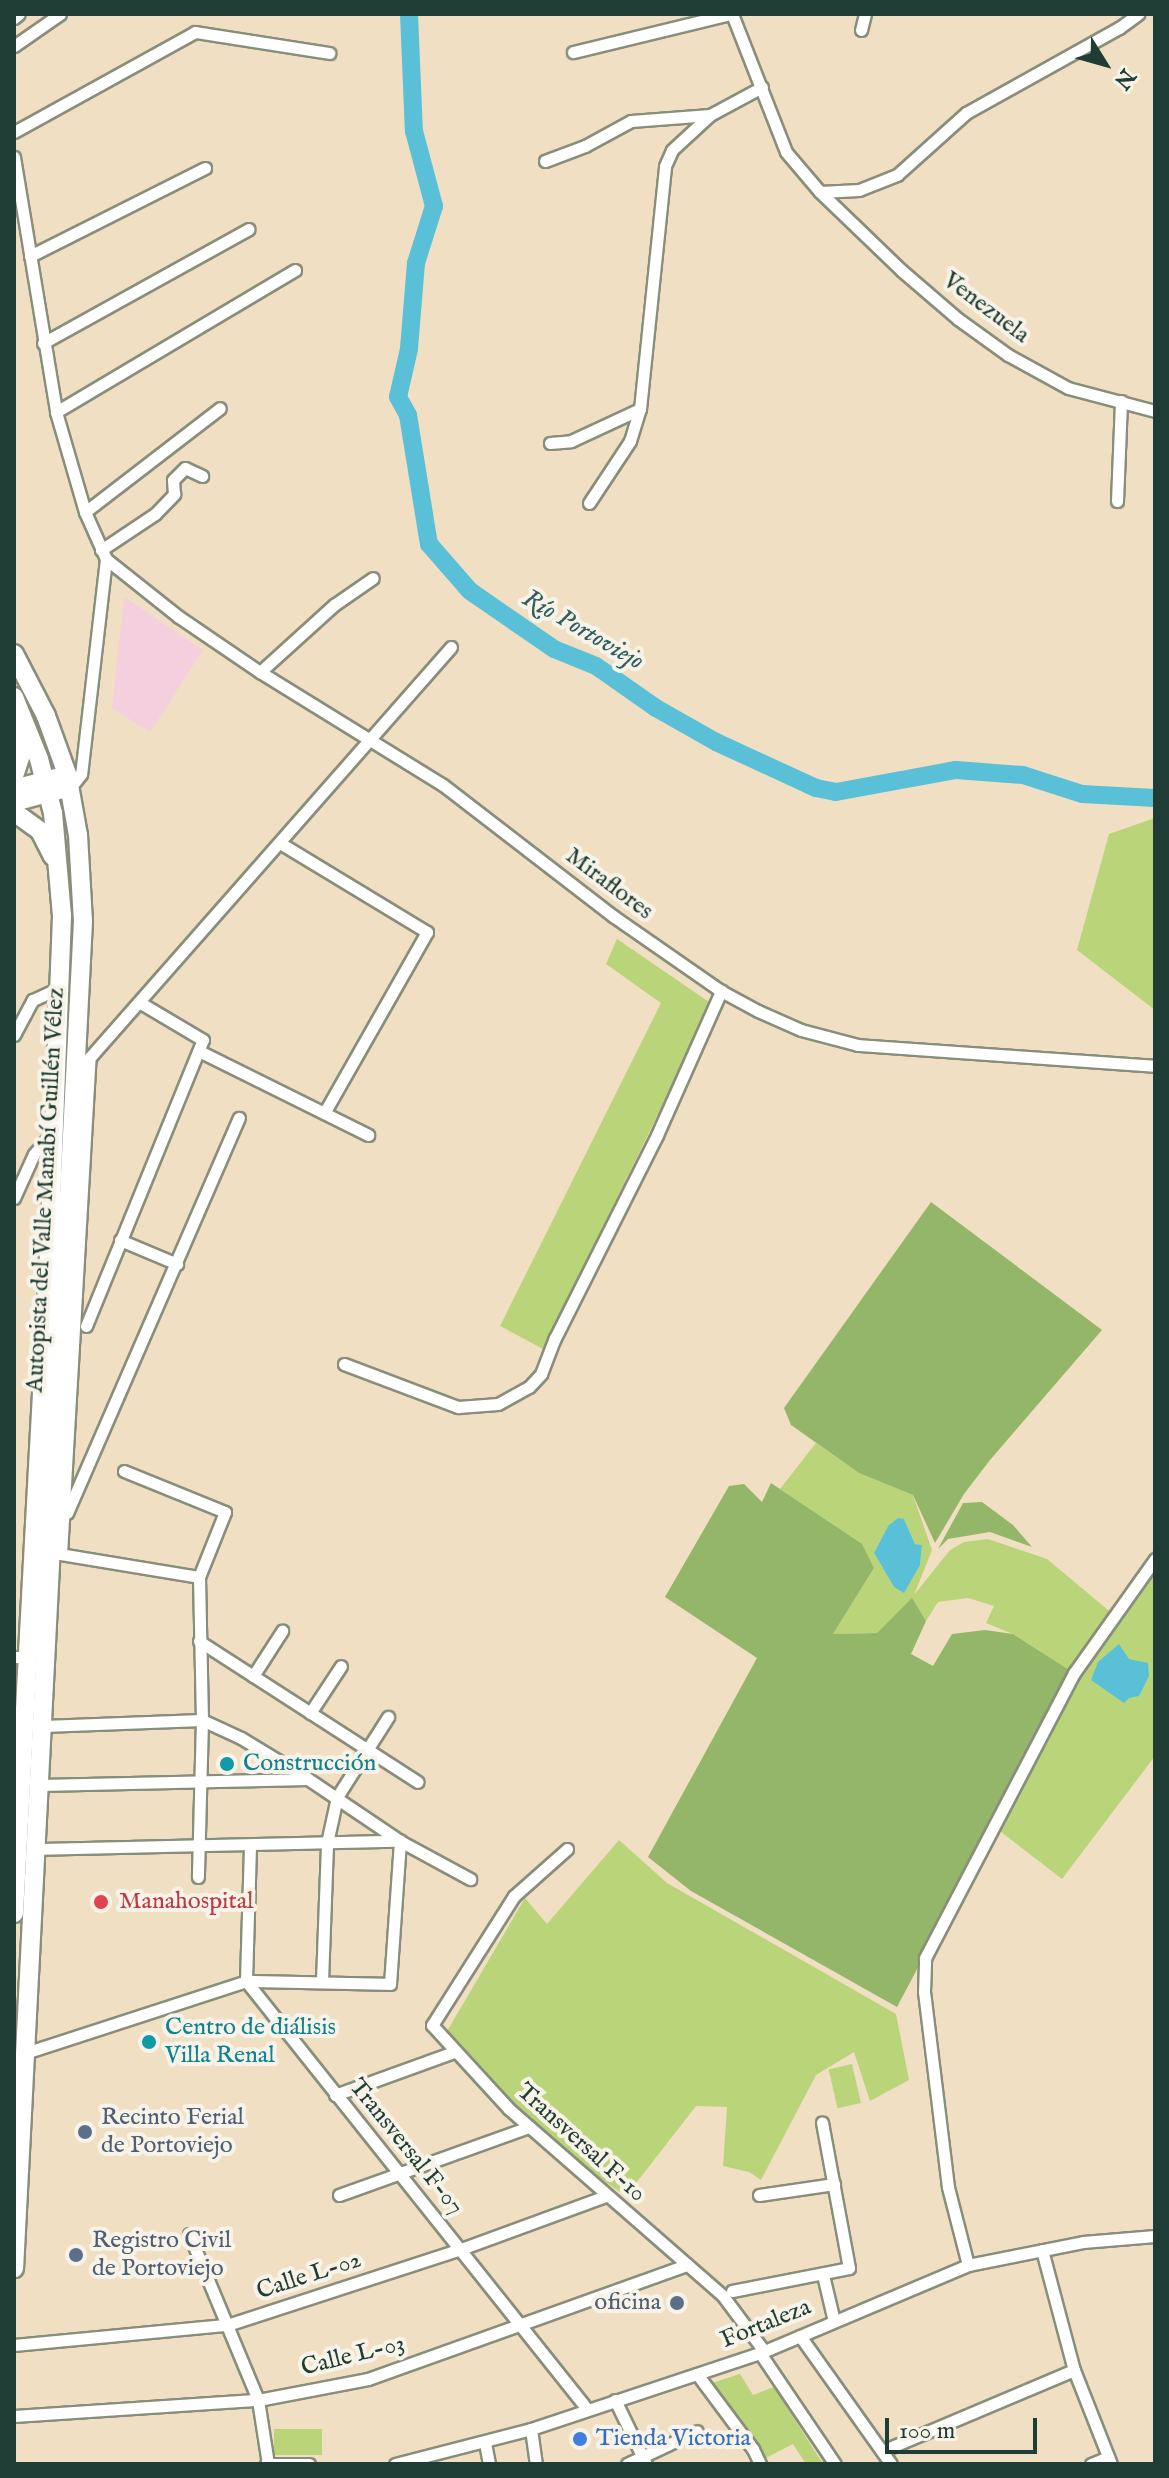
<!DOCTYPE html>
<html>
<head>
<meta charset="utf-8">
<style>
  body { margin:0 }
  #map { position:relative; width:1169px; height:2478px; overflow:hidden; background:#f0dfc2; font-family:"IM FELL English",serif }
  div>[style] { position:absolute }
  [style*='--x'] { left:calc(var(--x)*1px); top:calc(var(--y)*1px); width:calc(var(--w)*1px); rotate:calc(var(--a)*1deg) }
  .built>* { inset:0; background:#f4cfdd }
  .green>* { inset:0; background:#bad479; transform-origin:0 0 }
  .forest>* { inset:0; background:#93b669 }
  .water>* { inset:0; background:#5ac0d8 }
  .river>* { height:18px; margin:-9px; padding:0 9px; transform-origin:9px; border-radius:9px; background:#5ac0d8 }
  .roads { filter:drop-shadow(2px 0 #888e7b) drop-shadow(-2px 0 #888e7b) drop-shadow(0 2px #888e7b) drop-shadow(0 -2px #888e7b) }
  .minor>* { height:11px; margin:-5.5px; padding:0 5.5px; transform-origin:5.5px; border-radius:5.5px; background:#fff }
  .secondary>* { height:16px; margin:-8px; padding:0 8px; transform-origin:8px; border-radius:8px; background:#fff }
  .primary>* { height:18px; margin:-9px; padding:0 9px; transform-origin:9px; border-radius:9px; background:#fff }
  .dots>* { width:22px; height:22px; translate:-50% -50%; box-sizing:border-box; border:4px solid #f7f3e8; border-radius:50% }
  span { translate:-50% -50%; white-space:nowrap; text-align:center; line-height:1.15; -webkit-text-stroke:8px #f7f3e8; paint-order:stroke }
  .street-label { font-size:24px; color:#1f3d34 }
  .culture-label { font-size:24px; color:#0d838f }
  .left { translate:0 -50%; text-align:left }
  .health-label { font-size:24px; color:#be3a42 }
  .service-label { font-size:24px; color:#4e5e75 }
  .right { translate:-100% -50%; text-align:right }
  .shop-label { font-size:24px; color:#366cbe }
  .water-label { font-size:26px; color:#2e5e5d; font-style:italic }
  .frame { position:absolute; inset:0; border:16px solid #1f3d34; pointer-events:none }
  .north { position:absolute; left:1065px; top:24px; width:80px; height:80px; -webkit-text-stroke:6px #f7f3e8; paint-order:stroke; rotate:127deg; font-size:22px; font-weight:700; line-height:32px; text-align:center; color:#1f3d34 }
  .north::after { content:''; display:block; margin:auto; width:28px; height:36px; background:#1f3d34; clip-path:polygon(50% 0,100% 100%,50% 72%,0 100%) }
  .scale { position:absolute; left:885px; top:2418px; width:152px; height:36px; box-sizing:border-box; border:4px solid #1f3d34; border-top:0; padding-left:10px; font-size:24px; line-height:28px; white-space:nowrap; color:#1f3d34; -webkit-text-stroke:6px #f7f3e8; paint-order:stroke }
</style>
</head>
<body>
<div id="map">
  <div class="built">
    <div style="clip-path:polygon(124px 597px,203px 650px,150px 732px,112px 708px)"></div>
  </div>
  <div class="green">
    <div style="clip-path:polygon(1155px 818px,1155px 1010px,1077px 950px,1109px 834px)"></div>
    <div style="clip-path:polygon(617px 939px,712px 1004px,543px 1349px,500px 1326px,661px 1003px,606px 964px)"></div>
    <div style="clip-path:polygon(evenodd,816px 1443px,859px 1473px,913px 1495px,932px 1550px,914px 1595px,950px 1550px,964px 1542px,988px 1539px,1047px 1559px,1114px 1615px,1155px 1559px,1155px 1756px,1062px 1879px,992px 1825px,1074px 1673px,1013px 1634px,986px 1623px,994px 1606px,968px 1598px,938px 1602px,926px 1621px,912px 1599px,877px 1633px,833px 1634px,874px 1568px,861px 1544px,780px 1489px,816px 1443px,904px 1519px,915px 1544px,922px 1545px,920px 1565px,894px 1587px,874px 1553px,888px 1526px,904px 1519px)"></div>
    <div style="clip-path:polygon(619px 1840px,667px 1883px,896px 2014px,909px 2080px,870px 2101px,854px 2052px,816px 2075px,761px 2180px,749px 2172px,723px 2166px,727px 2107px,696px 2106px,626px 2196px,582px 2166px,524px 2117px,467px 2061px,446px 2033px,525px 1898px,547px 1924px)"></div>
    <div style="left:852px;top:2064px;width:40px;height:24px;rotate:77deg"></div>
    <div style="clip-path:polygon(740px 2374px,753px 2395px,774px 2387px,823px 2464px,806px 2464px,793px 2444px,764px 2459px,712px 2383px)"></div>
    <div style="left:274px;top:2429px;width:48px;height:26px"></div>
  </div>
  <div class="forest">
    <div style="clip-path:polygon(931px 1202px,1102px 1330px,990px 1460px,964px 1494px,935px 1543px,913px 1495px,859px 1473px,791px 1425px,784px 1408px)"></div>
    <div style="clip-path:polygon(771px 1483px,862px 1544px,874px 1568px,833px 1634px,877px 1633px,912px 1598px,926px 1621px,911px 1654px,933px 1666px,952px 1634px,985px 1630px,1013px 1634px,1074px 1673px,897px 2007px,691px 1891px,648px 1857px,757px 1658px,665px 1597px,729px 1486px,744px 1484px,762px 1502px)"></div>
    <div style="clip-path:polygon(982px 1502px,1013px 1525px,1032px 1547px,990px 1532px,948px 1539px,938px 1549px,963px 1503px)"></div>
  </div>
  <div class="water">
    <div style="clip-path:polygon(898px 1518px,904px 1519px,915px 1544px,922px 1545px,920px 1565px,904px 1593px,894px 1587px,874px 1553px,888px 1526px)"></div>
    <div style="clip-path:polygon(1119px 1644px,1129px 1659px,1148px 1663px,1149px 1676px,1139px 1696px,1129px 1698px,1124px 1703px,1091px 1680px,1098px 1662px)"></div>
  </div>
  <div class="river">
    <div style="--x:409;--y:14;--w:117;--a:87.6"></div>
    <div style="--x:414;--y:131;--w:78;--a:75.1"></div>
    <div style="--x:434;--y:206;--w:60;--a:107.5"></div>
    <div style="--x:416;--y:263;--w:86;--a:94.7"></div>
    <div style="--x:409;--y:349;--w:49;--a:102.9"></div>
    <div style="--x:398;--y:397;--w:21;--a:61"></div>
    <div style="--x:408;--y:415;--w:131;--a:80.8"></div>
    <div style="--x:429;--y:544;--w:62;--a:48.9"></div>
    <div style="--x:470;--y:591;--w:102;--a:34.6"></div>
    <div style="--x:554;--y:649;--w:45;--a:22"></div>
    <div style="--x:596;--y:666;--w:73;--a:35"></div>
    <div style="--x:656;--y:708;--w:69;--a:29.5"></div>
    <div style="--x:716;--y:742;--w:110;--a:24.7"></div>
    <div style="--x:816;--y:788;--w:20;--a:11"></div>
    <div style="--x:836;--y:792;--w:122;--a:-10.4"></div>
    <div style="--x:956;--y:770;--w:67;--a:4.3"></div>
    <div style="--x:1023;--y:775;--w:62;--a:17.9"></div>
    <div style="--x:1082;--y:794;--w:73;--a:3.1"></div>
  </div>
  <div class="roads">
    <div class="minor">
      <div style="--x:732;--y:14;--w:148;--a:68.6"></div>
      <div style="--x:786;--y:152;--w:52;--a:49.6"></div>
      <div style="--x:820;--y:192;--w:112;--a:43.9"></div>
      <div style="--x:901;--y:270;--w:75;--a:40.7"></div>
      <div style="--x:958;--y:319;--w:62;--a:35.8"></div>
      <div style="--x:1008;--y:355;--w:68;--a:28.8"></div>
      <div style="--x:1068;--y:388;--w:90;--a:14.8"></div>
      <div style="--x:14;--y:18;--w:6;--a:-39"></div>
      <div style="--x:861;--y:30;--w:16;--a:-76"></div>
      <div style="--x:14;--y:46;--w:56;--a:-34.8"></div>
      <div style="--x:573;--y:52;--w:162;--a:-13.6"></div>
      <div style="--x:14;--y:132;--w:207;--a:-28.9"></div>
      <div style="--x:195;--y:32;--w:136;--a:8.9"></div>
      <div style="--x:14;--y:157;--w:258;--a:80.6"></div>
      <div style="--x:56;--y:412;--w:104;--a:73.8"></div>
      <div style="--x:85;--y:512;--w:51;--a:65.9"></div>
      <div style="--x:106;--y:559;--w:216;--a:96.6"></div>
      <div style="--x:81;--y:774;--w:18;--a:128"></div>
      <div style="--x:545;--y:161;--w:43;--a:-20.6"></div>
      <div style="--x:585;--y:146;--w:52;--a:-28.5"></div>
      <div style="--x:631;--y:121;--w:79;--a:-4.3"></div>
      <div style="--x:820;--y:192;--w:39;--a:-3"></div>
      <div style="--x:859;--y:190;--w:41;--a:-21.5"></div>
      <div style="--x:897;--y:175;--w:93;--a:-41.9"></div>
      <div style="--x:966;--y:113;--w:175;--a:-29.1"></div>
      <div style="--x:1119;--y:28;--w:24;--a:-36"></div>
      <div style="--x:30;--y:256;--w:196;--a:-26.7"></div>
      <div style="--x:43;--y:343;--w:235;--a:-29"></div>
      <div style="--x:56;--y:412;--w:278;--a:-30.7"></div>
      <div style="--x:550;--y:443;--w:21;--a:-5"></div>
      <div style="--x:571;--y:441;--w:76;--a:-24.9"></div>
      <div style="--x:1117;--y:501;--w:100;--a:-87.7"></div>
      <div style="--x:589;--y:503;--w:74;--a:-56.5"></div>
      <div style="--x:630;--y:441;--w:34;--a:-73"></div>
      <div style="--x:640;--y:409;--w:244;--a:-84.1"></div>
      <div style="--x:665;--y:166;--w:17;--a:-66"></div>
      <div style="--x:672;--y:150;--w:52;--a:-42.6"></div>
      <div style="--x:710;--y:115;--w:59;--a:-28.3"></div>
      <div style="--x:85;--y:512;--w:170;--a:-37.6"></div>
      <div style="--x:101;--y:550;--w:65;--a:-33.7"></div>
      <div style="--x:155;--y:514;--w:28;--a:-46"></div>
      <div style="--x:174;--y:494;--w:14;--a:-94"></div>
      <div style="--x:173;--y:480;--w:17;--a:-45"></div>
      <div style="--x:185;--y:468;--w:19;--a:25"></div>
      <div style="--x:106;--y:559;--w:93;--a:38.5"></div>
      <div style="--x:179;--y:617;--w:98;--a:34.2"></div>
      <div style="--x:260;--y:672;--w:215;--a:31.7"></div>
      <div style="--x:443;--y:785;--w:215;--a:37.6"></div>
      <div style="--x:613;--y:916;--w:131;--a:34.8"></div>
      <div style="--x:721;--y:991;--w:42;--a:28.4"></div>
      <div style="--x:758;--y:1011;--w:47;--a:23.8"></div>
      <div style="--x:801;--y:1030;--w:59;--a:14.7"></div>
      <div style="--x:858;--y:1045;--w:298;--a:4"></div>
      <div style="--x:260;--y:672;--w:100;--a:-42.2"></div>
      <div style="--x:334;--y:605;--w:47;--a:-34.7"></div>
      <div style="--x:280;--y:843;--w:172;--a:31.2"></div>
      <div style="--x:427;--y:932;--w:208;--a:119.6"></div>
      <div style="--x:14;--y:1035;--w:40;--a:-62"></div>
      <div style="--x:33;--y:1000;--w:31;--a:-25"></div>
      <div style="--x:199;--y:1051;--w:189;--a:26.4"></div>
      <div style="--x:77;--y:1072;--w:566;--a:-48.65"></div>
      <div style="--x:14;--y:1198;--w:48;--a:-65.6"></div>
      <div style="--x:34;--y:1154;--w:30;--a:-49"></div>
      <div style="--x:120;--y:1240;--w:62;--a:22.8"></div>
      <div style="--x:86;--y:1326;--w:309;--a:-67.8"></div>
      <div style="--x:203;--y:1040;--w:74;--a:-149.3"></div>
      <div style="--x:344;--y:1364;--w:122;--a:20.7"></div>
      <div style="--x:458;--y:1407;--w:40;--a:-4.3"></div>
      <div style="--x:498;--y:1404;--w:35;--a:-29"></div>
      <div style="--x:529;--y:1387;--w:18;--a:-47"></div>
      <div style="--x:541;--y:1374;--w:39;--a:-69"></div>
      <div style="--x:555;--y:1338;--w:227;--a:-63.3"></div>
      <div style="--x:657;--y:1135;--w:158;--a:-66"></div>
      <div style="--x:124;--y:1471;--w:109;--a:22.1"></div>
      <div style="--x:225;--y:1512;--w:70;--a:111.8"></div>
      <div style="--x:199;--y:1577;--w:143;--a:88.8"></div>
      <div style="--x:202;--y:1720;--w:157;--a:91.5"></div>
      <div style="--x:67;--y:1513;--w:431;--a:-66.5"></div>
      <div style="--x:54;--y:1553;--w:147;--a:9.4"></div>
      <div style="--x:61;--y:1554;--w:497;--a:-86.7"></div>
      <div style="--x:199;--y:1641;--w:260;--a:32.8"></div>
      <div style="--x:14;--y:1657;--w:12;--a:0"></div>
      <div style="--x:253;--y:1676;--w:54;--a:-57.2"></div>
      <div style="--x:310;--y:1713;--w:56;--a:-56.6"></div>
      <div style="--x:43;--y:1726;--w:159;--a:-2.2"></div>
      <div style="--x:202;--y:1720;--w:43;--a:24.8"></div>
      <div style="--x:241;--y:1738;--w:77;--a:31.2"></div>
      <div style="--x:40;--y:1785;--w:268;--a:-1.3"></div>
      <div style="--x:308;--y:1779;--w:111;--a:34"></div>
      <div style="--x:400;--y:1841;--w:143;--a:94"></div>
      <div style="--x:390;--y:1984;--w:144;--a:-178.8"></div>
      <div style="--x:246;--y:1981;--w:136;--a:-88.3"></div>
      <div style="--x:36;--y:1849;--w:364;--a:-1.3"></div>
      <div style="--x:400;--y:1841;--w:80;--a:28.5"></div>
      <div style="--x:567;--y:1849;--w:71;--a:138.4"></div>
      <div style="--x:514;--y:1896;--w:153;--a:122.4"></div>
      <div style="--x:432;--y:2025;--w:114;--a:47.5"></div>
      <div style="--x:509;--y:2109;--w:284;--a:41.1"></div>
      <div style="--x:723;--y:2296;--w:69;--a:53.3"></div>
      <div style="--x:764;--y:2351;--w:4;--a:153"></div>
      <div style="--x:760;--y:2353;--w:134;--a:56"></div>
      <div style="--x:322;--y:1981;--w:138;--a:-87.9"></div>
      <div style="--x:327;--y:1843;--w:47;--a:-77.7"></div>
      <div style="--x:337;--y:1797;--w:95;--a:-57.5"></div>
      <div style="--x:25;--y:2053;--w:232;--a:-18"></div>
      <div style="--x:246;--y:1981;--w:547;--a:51.45"></div>
      <div style="--x:335;--y:2095;--w:127;--a:-19.9"></div>
      <div style="--x:339;--y:2195;--w:202;--a:-19.7"></div>
      <div style="--x:759;--y:2195;--w:76;--a:-8.3"></div>
      <div style="--x:189;--y:2234;--w:180;--a:67.4"></div>
      <div style="--x:258;--y:2400;--w:65;--a:81.1"></div>
      <div style="--x:1042;--y:2250;--w:124;--a:75.1"></div>
      <div style="--x:1074;--y:2370;--w:101;--a:68.5"></div>
      <div style="--x:968;--y:2265;--w:81;--a:-104.4"></div>
      <div style="--x:948;--y:2187;--w:196;--a:-97"></div>
      <div style="--x:924;--y:1992;--w:34;--a:-88"></div>
      <div style="--x:925;--y:1958;--w:322;--a:-62.4"></div>
      <div style="--x:1074;--y:1673;--w:140;--a:-54.6"></div>
      <div style="--x:823;--y:2275;--w:47;--a:76.6"></div>
      <div style="--x:732;--y:2291;--w:119;--a:-11.1"></div>
      <div style="--x:849;--y:2268;--w:148;--a:-100.5"></div>
      <div style="--x:800;--y:2336;--w:157;--a:54.6"></div>
      <div style="--x:14;--y:2345;--w:214;--a:-5.4"></div>
      <div style="--x:227;--y:2325;--w:246;--a:-18"></div>
      <div style="--x:461;--y:2249;--w:154;--a:-20.1"></div>
      <div style="--x:697;--y:2374;--w:94;--a:53.3"></div>
      <div style="--x:753;--y:2449;--w:17;--a:65"></div>
      <div style="--x:615;--y:2400;--w:71;--a:64.2"></div>
      <div style="--x:14;--y:2416;--w:245;--a:-3.8"></div>
      <div style="--x:258;--y:2400;--w:112;--a:-10.8"></div>
      <div style="--x:368;--y:2379;--w:339;--a:-19.7"></div>
      <div style="--x:531;--y:2429;--w:35;--a:82"></div>
      <div style="--x:485;--y:2443;--w:21;--a:79"></div>
      <div style="--x:882;--y:2451;--w:208;--a:-22.9"></div>
      <div style="--x:266;--y:2464;--w:43;--a:0"></div>
      <div style="--x:395;--y:2464;--w:140;--a:-14.4"></div>
      <div style="--x:531;--y:2429;--w:241;--a:-18.4"></div>
      <div style="--x:760;--y:2353;--w:226;--a:-22.9"></div>
      <div style="--x:968;--y:2265;--w:117;--a:-11.3"></div>
      <div style="--x:1083;--y:2242;--w:72;--a:-4.8"></div>
      <div style="--x:627;--y:2464;--w:77;--a:-25.2"></div>
      <div style="--x:1091;--y:2464;--w:18;--a:-22"></div>
    </div>
    <div class="secondary">
      <div style="--x:14;--y:788;--w:55;--a:-14.8"></div>
      <div style="--x:14;--y:803;--w:58;--a:-15"></div>
    </div>
    <div class="primary">
      <div style="--x:14;--y:654;--w:70;--a:62.7"></div>
      <div style="--x:46;--y:716;--w:62;--a:70.1"></div>
      <div style="--x:67;--y:774;--w:62;--a:79.8"></div>
      <div style="--x:78;--y:835;--w:86;--a:86.7"></div>
      <div style="--x:83;--y:921;--w:1349;--a:92.93"></div>
      <div style="--x:14;--y:697;--w:67;--a:68"></div>
      <div style="--x:39;--y:759;--w:56;--a:75.5"></div>
      <div style="--x:53;--y:813;--w:103;--a:85"></div>
      <div style="--x:62;--y:916;--w:384;--a:92.2"></div>
      <div style="--x:47;--y:1300;--w:614;--a:93.08"></div>
      <div style="--x:14;--y:776;--w:28;--a:-72"></div>
      <div style="--x:23;--y:749;--w:22;--a:-93"></div>
      <div style="--x:14;--y:812;--w:32;--a:36"></div>
      <div style="--x:40;--y:831;--w:28;--a:63"></div>
    </div>
  </div>
  <div class="dots">
    <div style="left:227px;top:1764px;background:#0f9aa8"></div>
    <div style="left:101px;top:1902px;background:#e0444e"></div>
    <div style="left:149px;top:2042px;background:#0f9aa8"></div>
    <div style="left:85px;top:2132px;background:#5c6f8a"></div>
    <div style="left:76px;top:2255px;background:#5c6f8a"></div>
    <div style="left:677px;top:2303px;background:#5c6f8a"></div>
    <div style="left:580px;top:2439px;background:#3f7fe0"></div>
  </div>
  <div class="street-label">
    <span style="left:986px;top:308px;rotate:37deg">Venezuela</span>
    <span style="left:609px;top:884px;rotate:37deg">Miraflores</span>
    <span style="left:46px;top:1190px;rotate:-87deg">Autopista del Valle Manabí Guillén Vélez</span>
    <span style="left:581px;top:2143px;rotate:42deg">Transversal F-10</span>
    <span style="left:406px;top:2147px;rotate:51deg">Transversal F-07</span>
    <span style="left:309px;top:2276px;rotate:-18deg">Calle L-02</span>
    <span style="left:766px;top:2324px;rotate:-22deg">Fortaleza</span>
    <span style="left:353px;top:2356px;rotate:-14deg">Calle L-03</span>
  </div>
  <div class="culture-label">
    <span class="left" style="left:243px;top:1764px">Construcción</span>
    <span class="left" style="left:165px;top:2042px">Centro de diálisis<br>Villa Renal</span>
  </div>
  <div class="health-label">
    <span class="left" style="left:119px;top:1902px">Manahospital</span>
  </div>
  <div class="service-label">
    <span class="left" style="left:101px;top:2132px">Recinto Ferial<br>de Portoviejo</span>
    <span class="left" style="left:92px;top:2255px">Registro Civil<br>de Portoviejo</span>
    <span class="right" style="left:661px;top:2303px">oficina</span>
  </div>
  <div class="shop-label">
    <span class="left" style="left:596px;top:2439px">Tienda Victoria</span>
  </div>
  <div class="water-label">
    <span style="left:583px;top:630px;rotate:30deg">Río Portoviejo</span>
  </div>
  <div class="frame"></div>
  <div class="north">N</div>
  <div class="scale">100 m</div>
</div>
</body>
</html>
